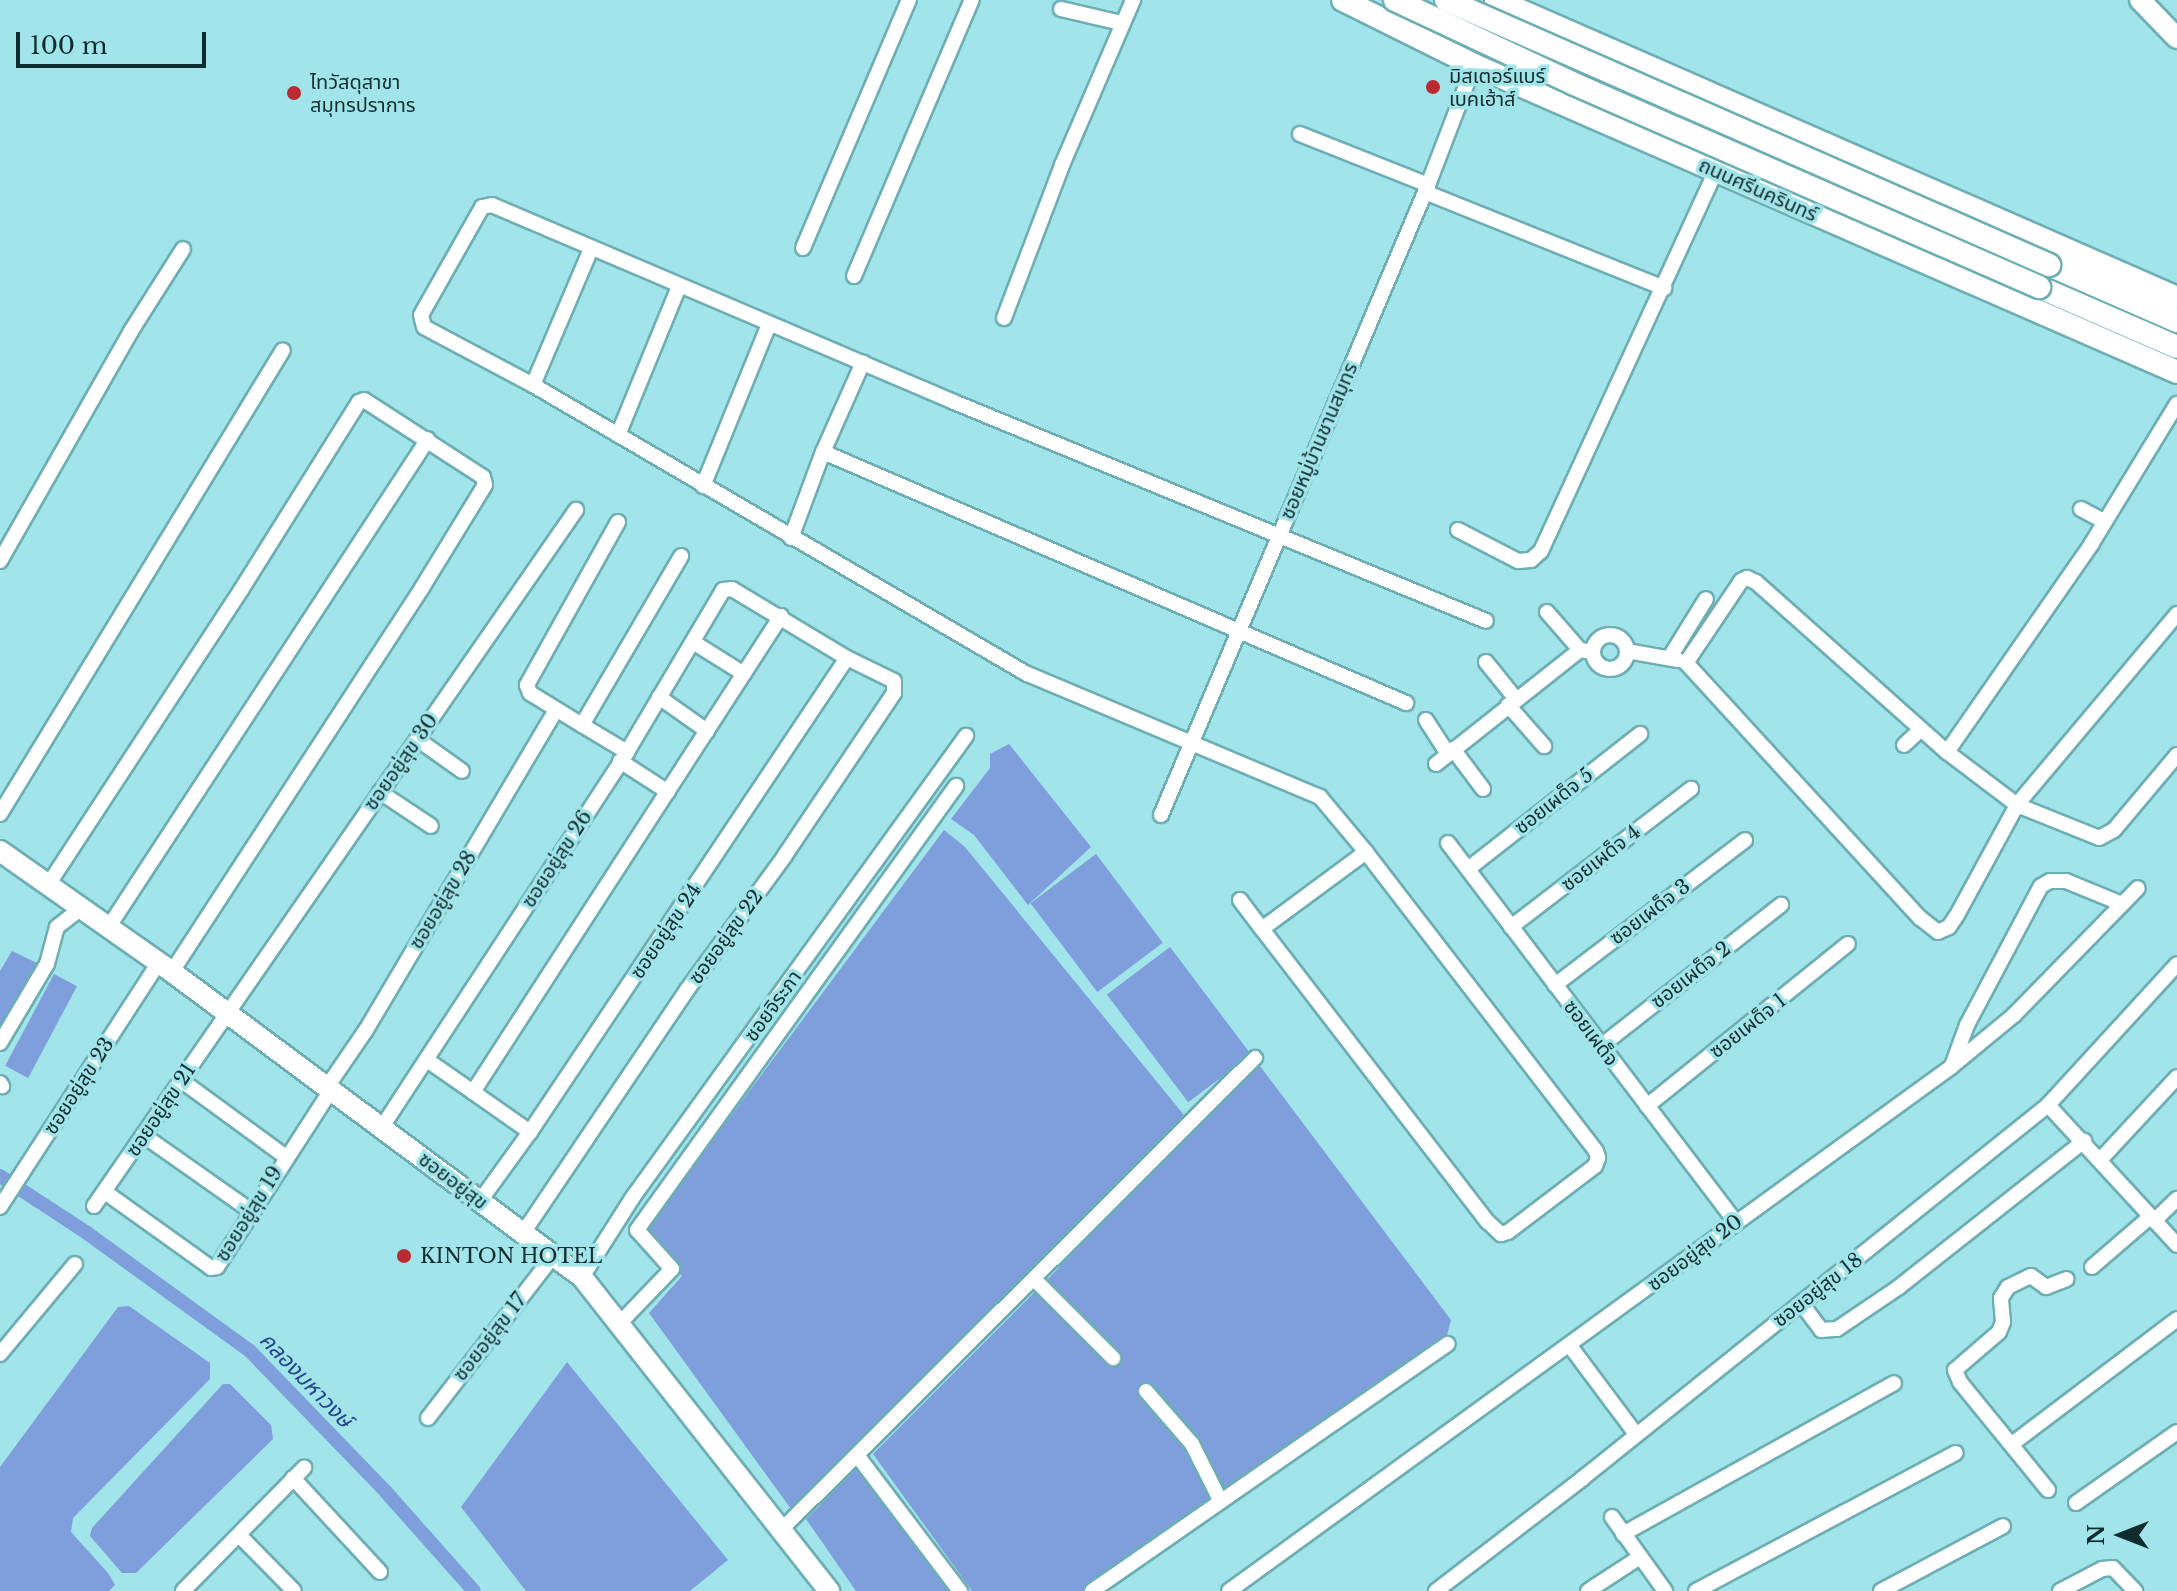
<!DOCTYPE html>
<html>
<head>
<meta charset="utf-8">
<style>
  body { margin:0 }
  #map { position:relative; width:2177px; height:1591px; overflow:hidden; background:#a1e4ea; font-family:"Libre Baskerville","Noto Sans Thai",serif }
  div>[style] { position:absolute }
  [style*='--x'] { left:calc(var(--x)*1px); top:calc(var(--y)*1px); width:calc(var(--w)*1px); rotate:calc(var(--a)*1deg) }
  .water>* { inset:0; background:#7f9edc; transform-origin:0 0 }
  .canal>* { height:14px; margin:-7px; padding:0 7px; transform-origin:7px; border-radius:7px; background:#7f9edc }
  .roads { filter:drop-shadow(2px 0 #6daeb4) drop-shadow(-2px 0 #6daeb4) drop-shadow(0 2px #6daeb4) drop-shadow(0 -2px #6daeb4) }
  .street>* { height:14px; margin:-7px; padding:0 7px; transform-origin:7px; border-radius:7px; background:#fff }
  .street>.ring { margin:-7px; padding:0; box-sizing:content-box; background:none; border:14px solid #fff; border-radius:50% }
  .secondary>* { height:20px; margin:-10px; padding:0 10px; transform-origin:10px; border-radius:10px; background:#fff }
  .primary>* { height:22px; margin:-11px; padding:0 11px; transform-origin:11px; border-radius:11px; background:#fff }
  .bridges { filter:drop-shadow(2px 0 #6daeb4) drop-shadow(-2px 0 #6daeb4) drop-shadow(0 2px #6daeb4) drop-shadow(0 -2px #6daeb4) }
  .primary-bridge>* { height:22px; margin:-11px; padding:0 11px; transform-origin:11px; border-radius:11px; background:#fff }
  .dots>* { width:22px; height:22px; translate:-50% -50%; box-sizing:border-box; border:4px solid #a1e4ea; border-radius:50% }
  span { translate:-50% -50%; white-space:nowrap; text-align:center; line-height:1.15; -webkit-text-stroke:7px #a1e4ea; paint-order:stroke }
  .poi-label { font-size:20px; color:#112c2f }
  .left { translate:0 -50%; text-align:left }
  .street-label { font-size:20px; color:#112c2f }
  .water-label { font-size:22px; color:#23458d; font-style:italic }
  .north { position:absolute; left:2081px; top:1495px; width:80px; height:80px; -webkit-text-stroke:6px #a1e4ea; paint-order:stroke; rotate:270deg; font-size:22px; font-weight:700; line-height:32px; text-align:center; color:#112c2f }
  .north::after { content:''; display:block; margin:auto; width:28px; height:36px; background:#112c2f; clip-path:polygon(50% 0,100% 100%,50% 72%,0 100%) }
  .scale { position:absolute; left:16px; top:32px; width:190px; height:36px; box-sizing:border-box; border:4px solid #112c2f; border-top:0; padding-left:10px; font-size:24px; line-height:28px; white-space:nowrap; color:#112c2f; -webkit-text-stroke:6px #a1e4ea; paint-order:stroke }
</style>
</head>
<body>
<div id="map">
  <div class="water">
    <div style="clip-path:polygon(1009px 744px,1091px 847px,1028px 905px,974px 835px,951px 819px,990px 768px,990px 754px)"></div>
    <div style="clip-path:polygon(944px 830px,965px 847px,1184px 1115px,791px 1509px,649px 1313px,682px 1276px,642px 1235px)"></div>
    <div style="left:1096px;top:854px;width:111px;height:82px;rotate:53deg"></div>
    <div style="left:1170px;top:947px;width:135px;height:79px;rotate:53deg"></div>
    <div style="clip-path:polygon(12px 951px,39px 964px,0 1027px,0 971px)"></div>
    <div style="left:54px;top:974px;width:26px;height:104px;rotate:28deg"></div>
    <div style="clip-path:polygon(1260px 1066px,1451px 1320px,1446px 1339px,1092px 1591px,972px 1591px,873px 1454px)"></div>
    <div style="clip-path:polygon(129px 1306px,210px 1363px,210px 1379px,73px 1518px,71px 1532px,108px 1573px,115px 1585px,109px 1591px,0 1591px,0 1467px,118px 1307px)"></div>
    <div style="clip-path:polygon(567px 1362px,728px 1560px,690px 1591px,526px 1591px,461px 1507px)"></div>
    <div style="clip-path:polygon(223px 1384px,230px 1384px,271px 1425px,273px 1439px,136px 1573px,122px 1573px,90px 1536px,92px 1528px)"></div>
    <div style="clip-path:polygon(857px 1468px,866px 1470px,948px 1591px,856px 1591px,806px 1519px)"></div>
  </div>
  <div class="canal">
    <div style="--x:0;--y:1176;--w:104;--a:33.2"></div>
    <div style="--x:87;--y:1233;--w:201;--a:35.9"></div>
    <div style="--x:250;--y:1351;--w:196;--a:46"></div>
    <div style="--x:386;--y:1492;--w:132;--a:48.4"></div>
  </div>
  <div class="roads">
    <div class="street">
      <div style="--x:1061;--y:9;--w:62;--a:13.1"></div>
      <div style="--x:1300;--y:134;--w:138;--a:21.7"></div>
      <div style="--x:1425;--y:192;--w:258;--a:21.9"></div>
      <div style="--x:803;--y:248;--w:270;--a:-66.9"></div>
      <div style="--x:854;--y:276;--w:300;--a:-66.9"></div>
      <div style="--x:1004;--y:318;--w:164;--a:-69.2"></div>
      <div style="--x:1062;--y:165;--w:180;--a:-66.7"></div>
      <div style="--x:533;--y:385;--w:148;--a:-66.9"></div>
      <div style="--x:618;--y:435;--w:161;--a:-67.7"></div>
      <div style="--x:823;--y:452;--w:98;--a:-66"></div>
      <div style="--x:703;--y:486;--w:175;--a:-67.8"></div>
      <div style="--x:2081;--y:509;--w:27;--a:28"></div>
      <div style="--x:618;--y:522;--w:187;--a:119.2"></div>
      <div style="--x:527;--y:685;--w:9;--a:69"></div>
      <div style="--x:530;--y:693;--w:61;--a:31.6"></div>
      <div style="--x:582;--y:725;--w:196;--a:-59.6"></div>
      <div style="--x:1458;--y:530;--w:68;--a:27.3"></div>
      <div style="--x:1518;--y:561;--w:13;--a:-4"></div>
      <div style="--x:1531;--y:560;--w:13;--a:-42"></div>
      <div style="--x:1541;--y:551;--w:418;--a:-65.3"></div>
      <div style="--x:791;--y:538;--w:92;--a:-69.6"></div>
      <div style="--x:823;--y:452;--w:635;--a:23.29"></div>
      <div style="--x:0;--y:561;--w:265;--a:-60.3"></div>
      <div style="--x:131;--y:331;--w:97;--a:-57.6"></div>
      <div style="--x:1547;--y:612;--w:50;--a:49"></div>
      <div style="--x:2177;--y:614;--w:249;--a:130"></div>
      <div style="--x:2017;--y:805;--w:125;--a:118.6"></div>
      <div style="--x:1957;--y:915;--w:14;--a:124"></div>
      <div style="--x:1949;--y:927;--w:12;--a:156"></div>
      <div style="--x:1938;--y:932;--w:23;--a:-142"></div>
      <div style="--x:1920;--y:918;--w:346;--a:-132.5"></div>
      <div style="--x:1686;--y:663;--w:99;--a:-56.1"></div>
      <div style="--x:1741;--y:581;--w:7;--a:-27"></div>
      <div style="--x:1747;--y:578;--w:10;--a:24"></div>
      <div style="--x:1756;--y:582;--w:256;--a:41.7"></div>
      <div style="--x:1947;--y:752;--w:88;--a:37.1"></div>
      <div style="--x:2017;--y:805;--w:88;--a:21.9"></div>
      <div style="--x:2099;--y:838;--w:17;--a:-28"></div>
      <div style="--x:2114;--y:830;--w:98;--a:-50"></div>
      <div class="ring" style="left:1593px;top:635px;width:20px;height:20px"></div>
      <div style="--x:693;--y:642;--w:60;--a:32.1"></div>
      <div style="--x:1627;--y:651;--w:52;--a:10"></div>
      <div style="--x:1670;--y:657;--w:68;--a:-58.2"></div>
      <div style="--x:1486;--y:662;--w:48;--a:51"></div>
      <div style="--x:659;--y:697;--w:59;--a:35.3"></div>
      <div style="--x:1508;--y:705;--w:55;--a:48.7"></div>
      <div style="--x:1426;--y:720;--w:40;--a:57.1"></div>
      <div style="--x:582;--y:725;--w:52;--a:31"></div>
      <div style="--x:417;--y:739;--w:55;--a:35.4"></div>
      <div style="--x:1904;--y:745;--w:23;--a:-43"></div>
      <div style="--x:1453;--y:749;--w:50;--a:53.1"></div>
      <div style="--x:1947;--y:752;--w:254;--a:-55.2"></div>
      <div style="--x:2092;--y:543;--w:163;--a:-58.6"></div>
      <div style="--x:620;--y:761;--w:57;--a:32.9"></div>
      <div style="--x:1436;--y:764;--w:184;--a:-38.4"></div>
      <div style="--x:1580;--y:650;--w:13;--a:9"></div>
      <div style="--x:380;--y:792;--w:61;--a:33.7"></div>
      <div style="--x:0;--y:814;--w:543;--a:-58.62"></div>
      <div style="--x:1161;--y:815;--w:684;--a:-67.03"></div>
      <div style="--x:1428;--y:185;--w:129;--a:-69"></div>
      <div style="--x:1448;--y:843;--w:477;--a:52.8"></div>
      <div style="--x:1366;--y:852;--w:129;--a:143.5"></div>
      <div style="--x:1262;--y:929;--w:370;--a:52.4"></div>
      <div style="--x:1488;--y:1222;--w:18;--a:43"></div>
      <div style="--x:1501;--y:1234;--w:7;--a:-16"></div>
      <div style="--x:1508;--y:1232;--w:109;--a:-37.2"></div>
      <div style="--x:1595;--y:1166;--w:9;--a:-69"></div>
      <div style="--x:1598;--y:1158;--w:7;--a:-106"></div>
      <div style="--x:1596;--y:1151;--w:377;--a:-127.6"></div>
      <div style="--x:1366;--y:852;--w:72;--a:-129.9"></div>
      <div style="--x:1320;--y:797;--w:318;--a:-157.2"></div>
      <div style="--x:1027;--y:674;--w:572;--a:-149.67"></div>
      <div style="--x:533;--y:385;--w:123;--a:-152"></div>
      <div style="--x:424;--y:327;--w:12;--a:-104"></div>
      <div style="--x:421;--y:315;--w:124;--a:-60.5"></div>
      <div style="--x:482;--y:207;--w:10;--a:-11"></div>
      <div style="--x:492;--y:205;--w:502;--a:23.09"></div>
      <div style="--x:954;--y:402;--w:575;--a:22.37"></div>
      <div style="--x:1468;--y:869;--w:219;--a:-38.1"></div>
      <div style="--x:48;--y:885;--w:353;--a:-56.8"></div>
      <div style="--x:241;--y:590;--w:222;--a:-57.9"></div>
      <div style="--x:359;--y:402;--w:5;--a:-22"></div>
      <div style="--x:364;--y:400;--w:142;--a:32.9"></div>
      <div style="--x:483;--y:477;--w:8;--a:76"></div>
      <div style="--x:485;--y:485;--w:121;--a:121.5"></div>
      <div style="--x:422;--y:588;--w:458;--a:123.1"></div>
      <div style="--x:1240;--y:900;--w:36;--a:53"></div>
      <div style="--x:1511;--y:927;--w:227;--a:-37.5"></div>
      <div style="--x:108;--y:928;--w:584;--a:-56.8"></div>
      <div style="--x:1555;--y:985;--w:239;--a:-37.3"></div>
      <div style="--x:0;--y:1043;--w:92;--a:-59.3"></div>
      <div style="--x:47;--y:964;--w:38;--a:-75"></div>
      <div style="--x:57;--y:927;--w:28;--a:-38"></div>
      <div style="--x:1601;--y:1046;--w:229;--a:-38.1"></div>
      <div style="--x:427;--y:1060;--w:56;--a:34.8"></div>
      <div style="--x:473;--y:1092;--w:567;--a:-57.09"></div>
      <div style="--x:1952;--y:1066;--w:44;--a:-69.9"></div>
      <div style="--x:1967;--y:1025;--w:157;--a:-62"></div>
      <div style="--x:2041;--y:886;--w:10;--a:-29"></div>
      <div style="--x:2050;--y:881;--w:16;--a:0"></div>
      <div style="--x:2066;--y:881;--w:61;--a:22.3"></div>
      <div style="--x:182;--y:1081;--w:129;--a:36.2"></div>
      <div style="--x:0;--y:1083;--w:4;--a:56"></div>
      <div style="--x:327;--y:1087;--w:69;--a:-55.6"></div>
      <div style="--x:366;--y:1030;--w:372;--a:-59.3"></div>
      <div style="--x:473;--y:1092;--w:70;--a:35.1"></div>
      <div style="--x:2048;--y:1105;--w:190;--a:47.3"></div>
      <div style="--x:1647;--y:1106;--w:258;--a:-38.9"></div>
      <div style="--x:382;--y:1127;--w:448;--a:-56.8"></div>
      <div style="--x:627;--y:752;--w:188;--a:-59.3"></div>
      <div style="--x:723;--y:590;--w:9;--a:-6"></div>
      <div style="--x:732;--y:589;--w:134;--a:31"></div>
      <div style="--x:847;--y:658;--w:52;--a:26.1"></div>
      <div style="--x:894;--y:681;--w:12;--a:90"></div>
      <div style="--x:894;--y:693;--w:197;--a:123.9"></div>
      <div style="--x:784;--y:857;--w:165;--a:126.1"></div>
      <div style="--x:687;--y:990;--w:293;--a:124"></div>
      <div style="--x:143;--y:1135;--w:132;--a:35.1"></div>
      <div style="--x:2100;--y:1160;--w:113;--a:-47.1"></div>
      <div style="--x:105;--y:1192;--w:130;--a:35.6"></div>
      <div style="--x:211;--y:1268;--w:6;--a:-9"></div>
      <div style="--x:217;--y:1267;--w:211;--a:-57.2"></div>
      <div style="--x:480;--y:1201;--w:85;--a:-54.1"></div>
      <div style="--x:530;--y:1132;--w:570;--a:-56.23"></div>
      <div style="--x:94;--y:1206;--w:847;--a:-55.3"></div>
      <div style="--x:0;--y:1207;--w:290;--a:-57"></div>
      <div style="--x:2154;--y:1221;--w:32;--a:-44"></div>
      <div style="--x:2092;--y:1267;--w:77;--a:-40.8"></div>
      <div style="--x:582;--y:1277;--w:95;--a:-57.5"></div>
      <div style="--x:633;--y:1197;--w:569;--a:-54.16"></div>
      <div style="--x:1034;--y:1279;--w:112;--a:45"></div>
      <div style="--x:1801;--y:1303;--w:34;--a:53"></div>
      <div style="--x:1821;--y:1330;--w:16;--a:-4"></div>
      <div style="--x:1837;--y:1329;--w:75;--a:-34.1"></div>
      <div style="--x:1899;--y:1287;--w:236;--a:-38.3"></div>
      <div style="--x:620;--y:1323;--w:75;--a:-46.1"></div>
      <div style="--x:672;--y:1269;--w:52;--a:-131.9"></div>
      <div style="--x:637;--y:1230;--w:547;--a:-54.3"></div>
      <div style="--x:1570;--y:1346;--w:109;--a:53.2"></div>
      <div style="--x:0;--y:1354;--w:117;--a:-50.2"></div>
      <div style="--x:1146;--y:1391;--w:70;--a:49"></div>
      <div style="--x:1192;--y:1444;--w:63;--a:63.4"></div>
      <div style="--x:428;--y:1418;--w:205;--a:-52.3"></div>
      <div style="--x:2012;--y:1444;--w:207;--a:-37.1"></div>
      <div style="--x:857;--y:1455;--w:171;--a:52.9"></div>
      <div style="--x:293;--y:1478;--w:128;--a:47.2"></div>
      <div style="--x:2048;--y:1490;--w:139;--a:-129.2"></div>
      <div style="--x:1960;--y:1382;--w:13;--a:-113"></div>
      <div style="--x:1955;--y:1370;--w:58;--a:-40.8"></div>
      <div style="--x:1999;--y:1332;--w:11;--a:-68"></div>
      <div style="--x:2003;--y:1322;--w:24;--a:-95"></div>
      <div style="--x:2001;--y:1298;--w:13;--a:-58"></div>
      <div style="--x:2008;--y:1287;--w:25;--a:-26"></div>
      <div style="--x:2031;--y:1276;--w:19;--a:36"></div>
      <div style="--x:2046;--y:1287;--w:22;--a:-21"></div>
      <div style="--x:2076;--y:1503;--w:123;--a:-35.1"></div>
      <div style="--x:1612;--y:1517;--w:91;--a:54.4"></div>
      <div style="--x:781;--y:1530;--w:669;--a:-44.88"></div>
      <div style="--x:1623;--y:1534;--w:310;--a:-29.1"></div>
      <div style="--x:239;--y:1535;--w:78;--a:45.5"></div>
      <div style="--x:183;--y:1591;--w:173;--a:-45.5"></div>
      <div style="--x:1092;--y:1591;--w:433;--a:-34.8"></div>
      <div style="--x:1229;--y:1591;--w:892;--a:-35.97"></div>
      <div style="--x:1951;--y:1067;--w:82;--a:-39.5"></div>
      <div style="--x:2014;--y:1015;--w:177;--a:-45.7"></div>
      <div style="--x:1436;--y:1591;--w:185;--a:-37.5"></div>
      <div style="--x:1583;--y:1478;--w:596;--a:-38.73"></div>
      <div style="--x:2048;--y:1105;--w:191;--a:-47.5"></div>
      <div style="--x:1588;--y:1591;--w:62;--a:-33.2"></div>
      <div style="--x:1696;--y:1591;--w:294;--a:-28"></div>
      <div style="--x:1881;--y:1591;--w:138;--a:-28"></div>
      <div style="--x:2060;--y:1591;--w:47;--a:-27.6"></div>
      <div style="--x:2102;--y:1569;--w:11;--a:-5"></div>
      <div style="--x:2113;--y:1568;--w:32;--a:46"></div>
    </div>
    <div class="secondary">
      <div style="--x:2140;--y:0;--w:53;--a:45.8"></div>
      <div style="--x:0;--y:851;--w:210;--a:35.1"></div>
      <div style="--x:172;--y:972;--w:511;--a:36.65"></div>
      <div style="--x:582;--y:1277;--w:400;--a:51.8"></div>
    </div>
    <div class="primary">
      <div style="--x:1343;--y:0;--w:146;--a:26.4"></div>
      <div style="--x:1474;--y:65;--w:767;--a:23.59"></div>
      <div style="--x:1496;--y:0;--w:743;--a:23.63"></div>
      <div style="--x:2049;--y:265;--w:140;--a:23.6"></div>
      <div style="--x:2039;--y:287;--w:150;--a:23.5"></div>
    </div>
  </div>
  <div class="bridges">
    <div class="primary-bridge">
      <div style="--x:1395;--y:0;--w:195;--a:25.1"></div>
      <div style="--x:1572;--y:83;--w:510;--a:23.6"></div>
      <div style="--x:1446;--y:0;--w:659;--a:23.72"></div>
    </div>
  </div>
  <div class="dots">
    <div style="left:1433px;top:87px;background:#ba2a33"></div>
    <div style="left:294px;top:93px;background:#ba2a33"></div>
    <div style="left:404px;top:1256px;background:#ba2a33"></div>
  </div>
  <div class="poi-label">
    <span class="left" style="left:1449px;top:88px">มิสเตอร์แบร์<br>เบคเฮ้าส์</span>
    <span class="left" style="left:310px;top:94px">ไทวัสดุสาขา<br>สมุทรปราการ</span>
    <span class="left" style="left:420px;top:1256px">KINTON HOTEL</span>
  </div>
  <div class="street-label">
    <span style="left:1758px;top:190px;rotate:24deg">ถนนศรีนครินทร์</span>
    <span style="left:1319px;top:441px;rotate:-67deg">ซอยหมู่บ้านชานสมุทร</span>
    <span style="left:401px;top:762px;rotate:-55deg">ซอยอยู่สุข 30</span>
    <span style="left:1554px;top:801px;rotate:-38deg">ซอยเผด็จ 5</span>
    <span style="left:1601px;top:858px;rotate:-38deg">ซอยเผด็จ 4</span>
    <span style="left:557px;top:859px;rotate:-57deg">ซอยอยู่สุข 26</span>
    <span style="left:443px;top:900px;rotate:-59deg">ซอยอยู่สุข 28</span>
    <span style="left:1650px;top:912px;rotate:-37deg">ซอยเผด็จ 3</span>
    <span style="left:666px;top:931px;rotate:-56deg">ซอยอยู่สุข 24</span>
    <span style="left:726px;top:937px;rotate:-54deg">ซอยอยู่สุข 22</span>
    <span style="left:1691px;top:975px;rotate:-38deg">ซอยเผด็จ 2</span>
    <span style="left:773px;top:1006px;rotate:-54deg">ซอยจิระภา</span>
    <span style="left:1748px;top:1026px;rotate:-38deg">ซอยเผด็จ 1</span>
    <span style="left:1591px;top:1033px;rotate:53deg">ซอยเผด็จ</span>
    <span style="left:79px;top:1086px;rotate:-57deg">ซอยอยู่สุข 23</span>
    <span style="left:161px;top:1110px;rotate:-56deg">ซอยอยู่สุข 21</span>
    <span style="left:453px;top:1181px;rotate:37deg">ซอยอยู่สุข</span>
    <span style="left:249px;top:1214px;rotate:-58deg">ซอยอยู่สุข 19</span>
    <span style="left:1695px;top:1253px;rotate:-37deg">ซอยอยู่สุข 20</span>
    <span style="left:1818px;top:1290px;rotate:-38deg">ซอยอยู่สุข 18</span>
    <span style="left:490px;top:1337px;rotate:-52deg">ซอยอยู่สุข 17</span>
  </div>
  <div class="water-label">
    <span style="left:306px;top:1380px;rotate:46deg">คลองมหาวงษ์</span>
  </div>
  <div class="north">N</div>
  <div class="scale">100 m</div>
</div>
</body>
</html>
